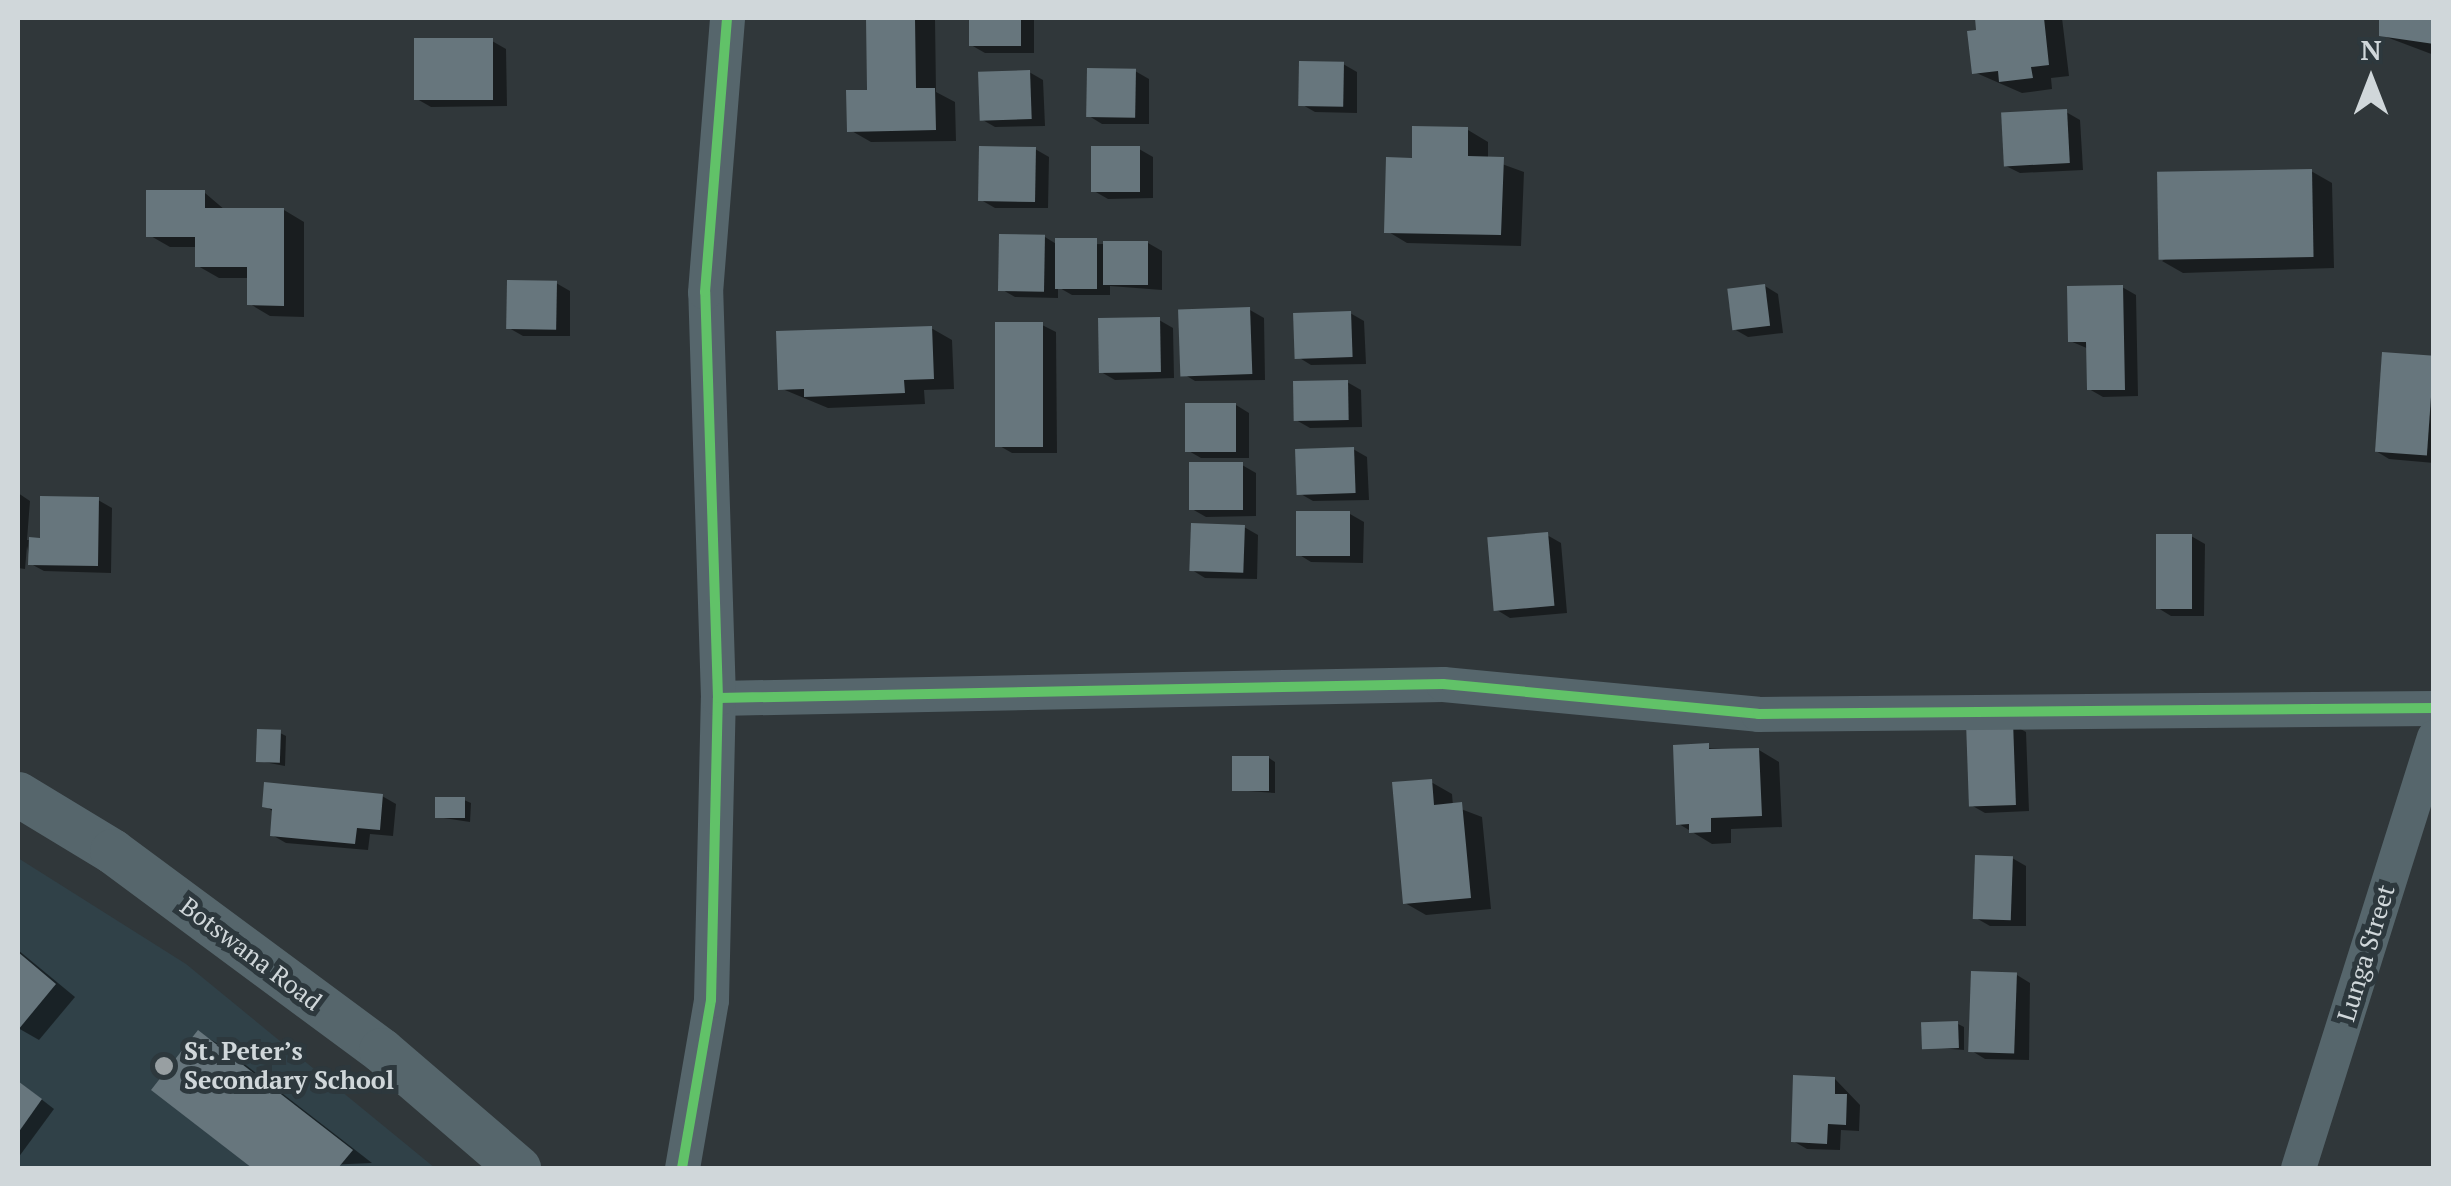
<!DOCTYPE html>
<html>
<head>
<meta charset="utf-8">
<style>
  body { margin:0 }
  #map { position:relative; width:2451px; height:1186px; overflow:hidden; background:#30373a; font-family:"PT Serif",serif }
  div>[style] { position:absolute }
  [style*='--x'] { left:calc(var(--x)*1px); top:calc(var(--y)*1px); width:calc(var(--w)*1px); rotate:calc(var(--a)*1deg) }
  .built>* { inset:0; background:#304148 }
  .shadow>* { inset:0; background:#0007 }
  .building>* { inset:0; background:#67767d; transform-origin:0 0 }
  .minor>* { height:35px; margin:-17.5px; padding:0 17.5px; transform-origin:17.5px; border-radius:17.5px; background:#56666c }
  .tertiary>* { height:45px; margin:-22.5px; padding:0 22.5px; transform-origin:22.5px; border-radius:22.5px; background:#56666c }
  .cycleway>* { height:10px; margin:-5px; padding:0 5px; transform-origin:5px; border-radius:5px; background:#61c268 }
  .dots>* { width:28px; height:28px; translate:-50% -50%; box-sizing:border-box; border:5px solid #2d383d; border-radius:50% }
  span { translate:-50% -50%; white-space:nowrap; text-align:center; line-height:1.15; -webkit-text-stroke:10px #2d383d; paint-order:stroke }
  .street-label { font-size:25px; color:#d0d7da }
  .poi-label { font-size:25px; color:#d0d7da; font-weight:700 }
  .left { translate:0 -50%; text-align:left }
  .frame { position:absolute; inset:0; border:20px solid #d0d7da; pointer-events:none }
  .north { position:absolute; left:2321px; top:30px; width:100px; height:100px; -webkit-text-stroke:8px #2d383d; paint-order:stroke; rotate:0deg; font-size:28px; font-weight:700; line-height:40px; text-align:center; color:#d0d7da }
  .north::after { content:''; display:block; margin:auto; width:35px; height:45px; background:#d0d7da; clip-path:polygon(50% 0,100% 100%,50% 72%,0 100%) }
</style>
</head>
<body>
<div id="map">
  <div class="built">
    <div style="clip-path:polygon(18px 858px,186px 964px,435px 1168px,18px 1168px)"></div>
  </div>
  <div class="shadow">
    <div style="clip-path:polygon(869px 18px,935px 18px,936px 92px,955px 102px,956px 141px,871px 142px,850px 130px,870px 92px)"></div>
    <div style="clip-path:polygon(971px 18px,1034px 18px,1034px 53px,985px 53px,971px 45px)"></div>
    <div style="clip-path:polygon(1977px 18px,2062px 18px,2069px 76px,2051px 78px,2052px 89px,2022px 93px,1974px 72px)"></div>
    <div style="clip-path:polygon(2381px 18px,2434px 18px,2434px 55px,2381px 35px)"></div>
    <div style="clip-path:polygon(492px 41px,506px 49px,507px 106px,431px 107px,417px 99px)"></div>
    <div style="clip-path:polygon(1343px 64px,1357px 72px,1357px 113px,1315px 112px,1301px 104px)"></div>
    <div style="clip-path:polygon(1135px 71px,1149px 79px,1149px 124px,1102px 124px,1089px 116px)"></div>
    <div style="clip-path:polygon(1029px 72px,1043px 80px,1045px 126px,995px 127px,981px 119px)"></div>
    <div style="clip-path:polygon(2066px 112px,2080px 120px,2083px 170px,2020px 173px,2006px 166px)"></div>
    <div style="clip-path:polygon(1468px 130px,1488px 142px,1488px 159px,1524px 172px,1521px 246px,1407px 243px,1387px 231px,1414px 160px)"></div>
    <div style="clip-path:polygon(1035px 149px,1049px 157px,1048px 208px,995px 208px,981px 200px)"></div>
    <div style="clip-path:polygon(1139px 149px,1153px 157px,1153px 198px,1108px 199px,1094px 191px)"></div>
    <div style="clip-path:polygon(2311px 171px,2332px 183px,2334px 268px,2183px 273px,2162px 261px)"></div>
    <div style="clip-path:polygon(205px 193px,225px 210px,284px 210px,304px 222px,304px 317px,270px 316px,250px 304px,250px 278px,219px 278px,198px 266px,198px 247px,170px 247px,149px 235px)"></div>
    <div style="clip-path:polygon(1045px 237px,1058px 245px,1148px 243px,1162px 251px,1162px 290px,1110px 286px,1110px 295px,1072px 295px,1058px 287px,1058px 298px,1015px 297px,1001px 289px)"></div>
    <div style="clip-path:polygon(556px 283px,570px 291px,570px 336px,523px 336px,509px 328px)"></div>
    <div style="clip-path:polygon(1765px 286px,1778px 294px,1783px 333px,1748px 337px,1734px 329px)"></div>
    <div style="clip-path:polygon(2122px 287px,2136px 295px,2138px 396px,2103px 397px,2089px 389px,2089px 349px,2070px 341px)"></div>
    <div style="clip-path:polygon(1250px 310px,1264px 318px,1265px 380px,1195px 381px,1182px 373px)"></div>
    <div style="clip-path:polygon(1350px 313px,1364px 321px,1366px 364px,1311px 365px,1298px 357px)"></div>
    <div style="clip-path:polygon(1159px 320px,1173px 328px,1174px 378px,1115px 380px,1101px 372px)"></div>
    <div style="clip-path:polygon(1042px 325px,1056px 332px,1057px 453px,1012px 453px,998px 445px)"></div>
    <div style="clip-path:polygon(931px 328px,952px 340px,954px 389px,924px 390px,925px 404px,828px 408px,780px 388px)"></div>
    <div style="clip-path:polygon(2434px 358px,2434px 463px,2389px 459px,2376px 451px)"></div>
    <div style="clip-path:polygon(1347px 382px,1361px 390px,1362px 427px,1310px 428px,1296px 420px)"></div>
    <div style="clip-path:polygon(1236px 405px,1249px 413px,1249px 458px,1201px 458px,1187px 450px)"></div>
    <div style="clip-path:polygon(1353px 449px,1367px 457px,1369px 500px,1313px 501px,1299px 493px)"></div>
    <div style="clip-path:polygon(1242px 465px,1256px 473px,1256px 516px,1206px 517px,1192px 509px)"></div>
    <div style="clip-path:polygon(18px 493px,30px 501px,27px 540px,42px 540px,98px 500px,112px 508px,111px 573px,44px 571px,31px 564px,27px 546px,25px 569px,18px 568px)"></div>
    <div style="clip-path:polygon(1350px 514px,1364px 522px,1363px 563px,1311px 562px,1298px 554px)"></div>
    <div style="clip-path:polygon(1244px 527px,1258px 535px,1257px 579px,1205px 578px,1192px 570px)"></div>
    <div style="clip-path:polygon(1547px 535px,1561px 543px,1567px 613px,1510px 618px,1497px 610px)"></div>
    <div style="clip-path:polygon(2191px 536px,2205px 544px,2204px 616px,2171px 616px,2158px 608px)"></div>
    <div style="clip-path:polygon(2012px 724px,2026px 732px,2029px 811px,1985px 813px,1971px 805px)"></div>
    <div style="clip-path:polygon(280px 733px,286px 736px,285px 766px,259px 761px)"></div>
    <div style="clip-path:polygon(1675px 747px,1759px 750px,1779px 762px,1782px 827px,1731px 829px,1731px 843px,1712px 844px,1679px 824px)"></div>
    <div style="clip-path:polygon(1269px 758px,1275px 762px,1275px 793px,1235px 790px)"></div>
    <div style="clip-path:polygon(1431px 782px,1452px 794px,1453px 806px,1482px 817px,1491px 909px,1426px 915px,1405px 903px)"></div>
    <div style="clip-path:polygon(382px 796px,396px 804px,393px 836px,370px 834px,368px 850px,286px 843px,272px 835px,274px 812px,265px 806px)"></div>
    <div style="clip-path:polygon(464px 800px,471px 803px,470px 822px,437px 817px)"></div>
    <div style="clip-path:polygon(2012px 858px,2026px 866px,2026px 926px,1990px 926px,1976px 918px)"></div>
    <div style="clip-path:polygon(18px 950px,75px 997px,39px 1040px,18px 1028px)"></div>
    <div style="clip-path:polygon(2017px 975px,2030px 983px,2029px 1060px,1985px 1059px,1972px 1051px)"></div>
    <div style="clip-path:polygon(1958px 1024px,1964px 1027px,1964px 1050px,1924px 1047px)"></div>
    <div style="clip-path:polygon(199px 1033px,220px 1045px,372px 1163px,257px 1168px,155px 1090px)"></div>
    <div style="clip-path:polygon(1835px 1079px,1860px 1105px,1859px 1131px,1841px 1130px,1840px 1150px,1807px 1149px,1793px 1141px)"></div>
    <div style="clip-path:polygon(18px 1081px,54px 1109px,18px 1158px)"></div>
  </div>
  <div class="building">
    <div style="clip-path:polygon(866px 18px,915px 18px,916px 88px,935px 88px,936px 130px,847px 132px,846px 90px,867px 90px)"></div>
    <div style="left:969px;top:18px;width:52px;height:28px"></div>
    <div style="clip-path:polygon(1975px 18px,2044px 18px,2049px 65px,2031px 67px,2033px 78px,1999px 82px,1998px 71px,1972px 74px,1967px 31px,1976px 30px)"></div>
    <div style="clip-path:polygon(2379px 18px,2434px 18px,2434px 44px,2379px 36px)"></div>
    <div style="left:493px;top:38px;width:62px;height:79px;rotate:90deg"></div>
    <div style="left:1299px;top:61px;width:45px;height:45px;rotate:1deg"></div>
    <div style="left:1087px;top:68px;width:49px;height:49px;rotate:1deg"></div>
    <div style="left:1030px;top:70px;width:49px;height:52px;rotate:88deg"></div>
    <div style="left:2067px;top:109px;width:54px;height:66px;rotate:87deg"></div>
    <div style="clip-path:polygon(1412px 126px,1468px 127px,1468px 156px,1504px 157px,1501px 235px,1384px 233px,1386px 157px,1412px 158px)"></div>
    <div style="left:979px;top:146px;width:57px;height:55px;rotate:1deg"></div>
    <div style="left:1140px;top:146px;width:46px;height:49px;rotate:90deg"></div>
    <div style="left:2312px;top:169px;width:88px;height:155px;rotate:89deg"></div>
    <div style="clip-path:polygon(146px 190px,205px 190px,205px 208px,284px 208px,284px 306px,247px 305px,247px 267px,195px 267px,195px 237px,146px 237px)"></div>
    <div style="left:999px;top:234px;width:46px;height:57px;rotate:1deg"></div>
    <div style="left:1055px;top:238px;width:42px;height:51px"></div>
    <div style="left:1103px;top:241px;width:45px;height:44px"></div>
    <div style="left:507px;top:280px;width:50px;height:49px;rotate:1deg"></div>
    <div style="left:1765px;top:284px;width:42px;height:38px;rotate:83deg"></div>
    <div style="clip-path:polygon(2123px 285px,2125px 390px,2087px 390px,2086px 342px,2068px 342px,2067px 286px)"></div>
    <div style="left:1250px;top:307px;width:67px;height:72px;rotate:88deg"></div>
    <div style="left:1351px;top:311px;width:46px;height:58px;rotate:88deg"></div>
    <div style="left:1160px;top:317px;width:55px;height:62px;rotate:89deg"></div>
    <div style="left:995px;top:322px;width:48px;height:125px"></div>
    <div style="clip-path:polygon(932px 326px,934px 379px,904px 380px,905px 393px,804px 397px,804px 389px,778px 390px,776px 331px)"></div>
    <div style="left:2382px;top:352px;width:52px;height:100px;rotate:4deg"></div>
    <div style="left:1348px;top:380px;width:40px;height:55px;rotate:89deg"></div>
    <div style="left:1185px;top:403px;width:51px;height:49px"></div>
    <div style="left:1354px;top:447px;width:46px;height:59px;rotate:88deg"></div>
    <div style="left:1243px;top:462px;width:48px;height:54px;rotate:90deg"></div>
    <div style="clip-path:polygon(40px 496px,99px 497px,98px 566px,28px 565px,29px 537px,40px 538px)"></div>
    <div style="left:1296px;top:511px;width:54px;height:45px"></div>
    <div style="left:1191px;top:523px;width:54px;height:48px;rotate:2deg"></div>
    <div style="left:1548px;top:532px;width:74px;height:61px;rotate:85deg"></div>
    <div style="left:2156px;top:534px;width:36px;height:75px"></div>
    <div style="left:2013px;top:721px;width:84px;height:47px;rotate:88deg"></div>
    <div style="left:257px;top:729px;width:24px;height:33px;rotate:2deg"></div>
    <div style="clip-path:polygon(1709px 743px,1709px 749px,1759px 748px,1762px 816px,1711px 818px,1711px 832px,1689px 833px,1689px 824px,1676px 825px,1673px 745px)"></div>
    <div style="left:1232px;top:756px;width:37px;height:35px"></div>
    <div style="clip-path:polygon(1432px 779px,1434px 805px,1462px 802px,1471px 898px,1403px 904px,1392px 782px)"></div>
    <div style="clip-path:polygon(264px 782px,383px 794px,380px 830px,357px 828px,355px 844px,270px 836px,272px 809px,262px 807px)"></div>
    <div style="left:435px;top:797px;width:30px;height:21px"></div>
    <div style="left:1975px;top:855px;width:38px;height:64px;rotate:2deg"></div>
    <div style="clip-path:polygon(18px 952px,56px 984px,18px 1030px)"></div>
    <div style="left:1971px;top:971px;width:46px;height:81px;rotate:2deg"></div>
    <div style="left:1958px;top:1021px;width:27px;height:37px;rotate:88deg"></div>
    <div style="clip-path:polygon(198px 1030px,353px 1150px,338px 1168px,252px 1168px,151px 1090px)"></div>
    <div style="clip-path:polygon(1793px 1075px,1835px 1077px,1835px 1094px,1847px 1094px,1846px 1125px,1828px 1124px,1827px 1144px,1791px 1142px)"></div>
    <div style="clip-path:polygon(18px 1081px,42px 1099px,18px 1133px)"></div>
  </div>
  <div class="minor">
    <div style="--x:718;--y:698;--w:725;--a:-1.11"></div>
    <div style="--x:1443;--y:684;--w:316;--a:5.4"></div>
    <div style="--x:1758;--y:714;--w:676;--a:-0.51"></div>
    <div style="--x:682;--y:1168;--w:170;--a:-80.2"></div>
    <div style="--x:711;--y:1000;--w:302;--a:-88.7"></div>
    <div style="--x:718;--y:698;--w:406;--a:-91.8"></div>
    <div style="--x:705;--y:292;--w:275;--a:-85.4"></div>
    <div style="--x:2298;--y:1168;--w:452;--a:-72.5"></div>
  </div>
  <div class="tertiary">
    <div style="--x:18;--y:794;--w:110;--a:31.2"></div>
    <div style="--x:112;--y:851;--w:335;--a:36.5"></div>
    <div style="--x:381;--y:1050;--w:181;--a:40.7"></div>
  </div>
  <div class="cycleway">
    <div style="--x:718;--y:698;--w:725;--a:-1.11"></div>
    <div style="--x:1443;--y:684;--w:316;--a:5.4"></div>
    <div style="--x:1758;--y:714;--w:676;--a:-0.51"></div>
    <div style="--x:682;--y:1168;--w:170;--a:-80.2"></div>
    <div style="--x:711;--y:1000;--w:302;--a:-88.7"></div>
    <div style="--x:718;--y:698;--w:406;--a:-91.8"></div>
    <div style="--x:705;--y:292;--w:275;--a:-85.4"></div>
  </div>
  <div class="dots">
    <div style="left:164px;top:1066px;background:#989fa2"></div>
  </div>
  <div class="street-label">
    <span style="left:2366px;top:953px;rotate:-73deg">Lunga Street</span>
    <span style="left:251px;top:954px;rotate:37deg">Botswana Road</span>
  </div>
  <div class="poi-label">
    <span class="left" style="left:184px;top:1066px">St. Peter’s<br>Secondary School</span>
  </div>
  <div class="frame"></div>
  <div class="north">N</div>
</div>
</body>
</html>
